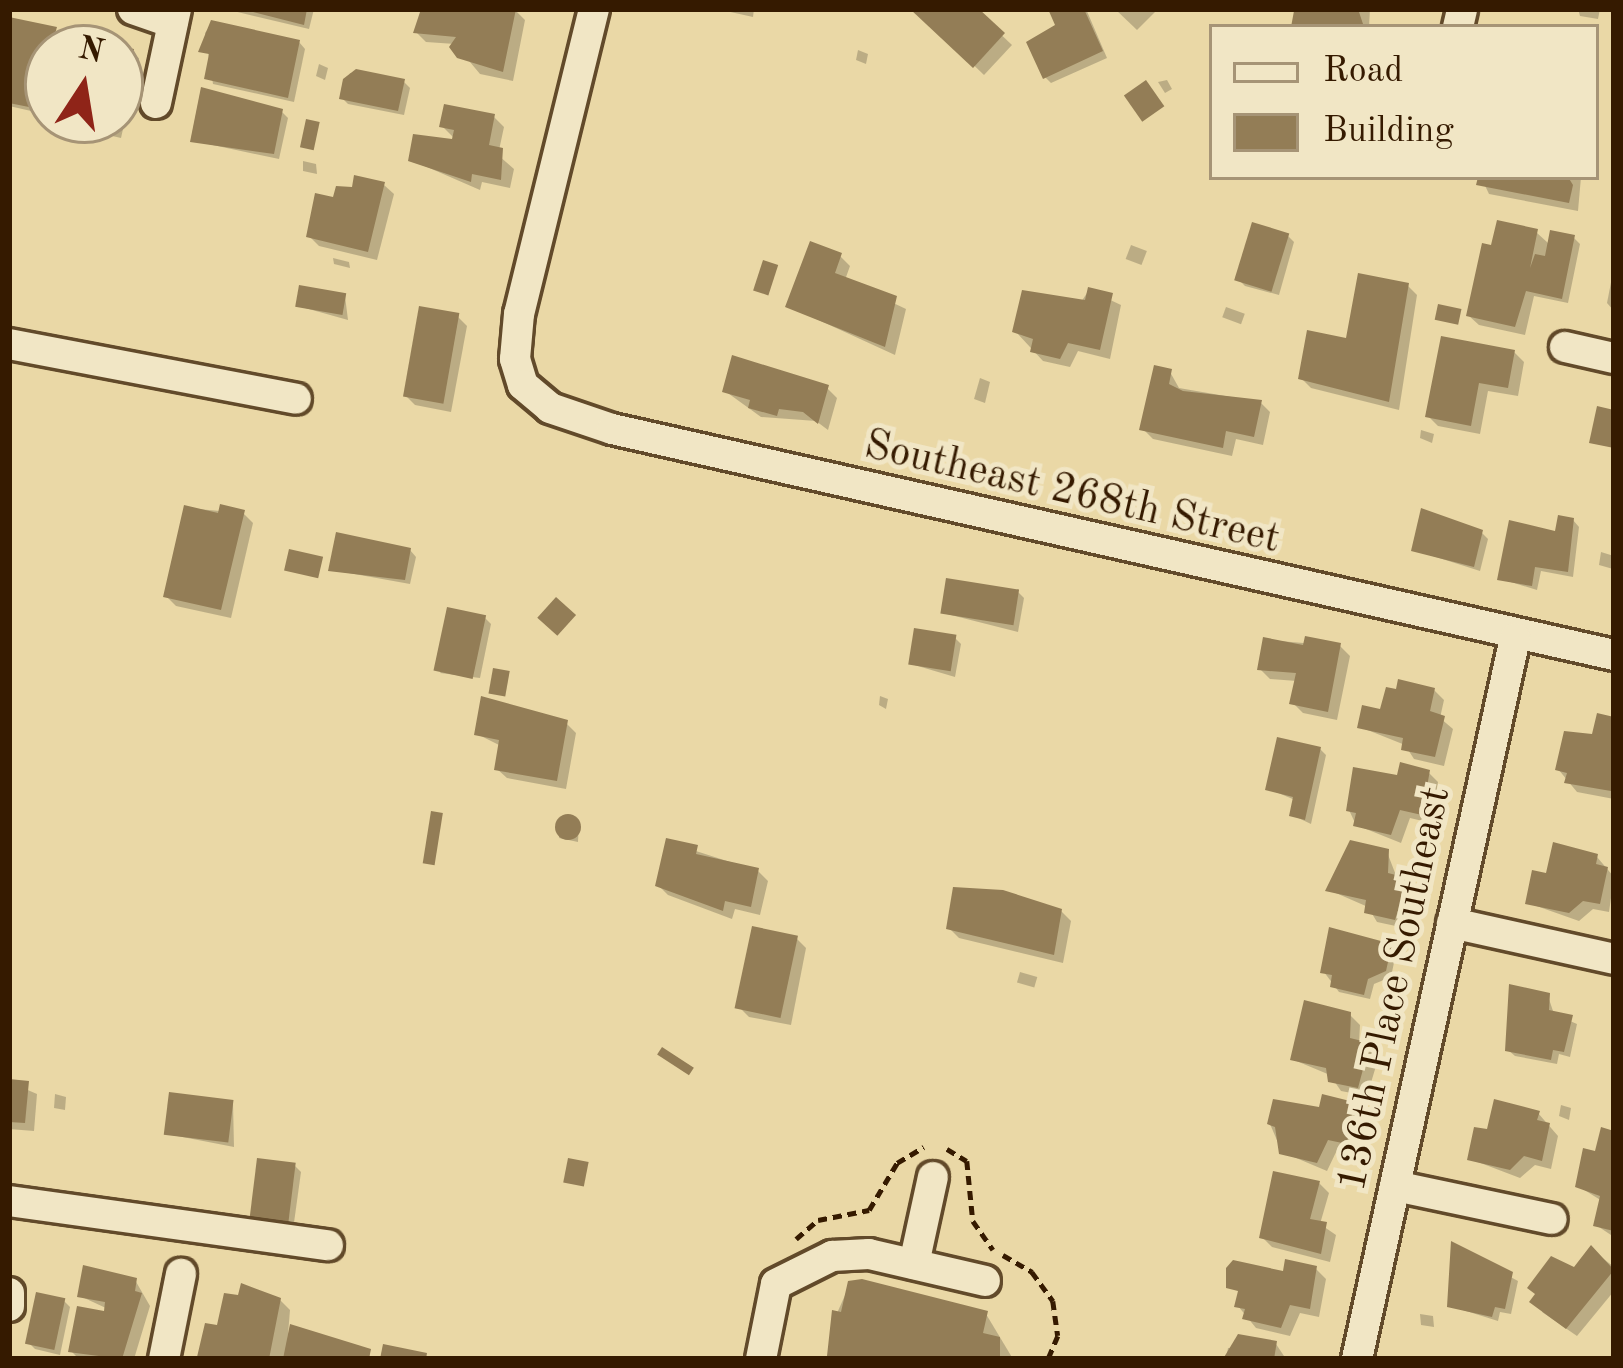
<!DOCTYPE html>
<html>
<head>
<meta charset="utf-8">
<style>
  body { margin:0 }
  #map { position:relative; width:1623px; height:1368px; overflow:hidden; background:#ead8a6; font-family:"Old Standard TT",serif }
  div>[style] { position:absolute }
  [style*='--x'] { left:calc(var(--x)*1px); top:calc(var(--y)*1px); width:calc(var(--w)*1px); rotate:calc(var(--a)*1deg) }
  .shadow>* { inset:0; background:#0003; transform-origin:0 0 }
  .building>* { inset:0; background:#937d56; transform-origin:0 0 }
  .round { border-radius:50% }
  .path>* { height:4.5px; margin-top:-2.25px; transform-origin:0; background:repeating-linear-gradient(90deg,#351a00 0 9px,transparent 0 15px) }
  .roads { filter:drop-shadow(3px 0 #624a2a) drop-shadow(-3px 0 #624a2a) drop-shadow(0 3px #624a2a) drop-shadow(0 -3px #624a2a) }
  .minor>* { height:30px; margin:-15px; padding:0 15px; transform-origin:15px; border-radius:15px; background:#f1e6c5 }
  span { translate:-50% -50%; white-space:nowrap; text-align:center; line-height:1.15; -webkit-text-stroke:10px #f1e6c5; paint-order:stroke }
  .street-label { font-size:42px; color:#351a00 }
  .frame { position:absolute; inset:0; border:12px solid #351a00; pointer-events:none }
  .legend { position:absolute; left:1209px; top:24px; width:390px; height:156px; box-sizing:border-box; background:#f1e6c5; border:3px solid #a69476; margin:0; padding:15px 21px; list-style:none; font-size:36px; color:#351a00 }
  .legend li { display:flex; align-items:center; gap:24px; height:60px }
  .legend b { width:60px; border:3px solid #a69476 }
  .north { position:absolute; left:24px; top:24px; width:120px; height:120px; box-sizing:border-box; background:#f1e6c5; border:3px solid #a69476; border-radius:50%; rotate:12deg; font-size:33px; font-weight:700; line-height:48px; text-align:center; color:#351a00 }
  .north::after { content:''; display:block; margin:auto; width:42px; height:54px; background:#8f2418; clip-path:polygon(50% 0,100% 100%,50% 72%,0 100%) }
</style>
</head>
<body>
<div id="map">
  <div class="shadow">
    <div style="clip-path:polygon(225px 9px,314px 9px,309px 29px)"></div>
    <div style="clip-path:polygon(423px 9px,515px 10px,525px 20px,513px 81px,480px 74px,455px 44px,426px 42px,416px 32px)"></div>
    <div style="clip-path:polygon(717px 9px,754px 9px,753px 17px)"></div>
    <div style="clip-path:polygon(915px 9px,974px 9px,1012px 45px,984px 75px)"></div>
    <div style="clip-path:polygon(1052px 9px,1086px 9px,1107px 58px,1051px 83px,1045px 77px,1059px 26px)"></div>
    <div style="clip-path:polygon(1115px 9px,1158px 9px,1137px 30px)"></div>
    <div style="clip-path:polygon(1314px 9px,1370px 9px,1369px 27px,1294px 27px)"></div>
    <div style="clip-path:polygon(1578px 9px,1600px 9px,1598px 19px,1580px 16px)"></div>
    <div style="clip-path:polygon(9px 20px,62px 36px,58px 48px,48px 48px,40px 113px,9px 106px)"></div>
    <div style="clip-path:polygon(212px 23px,299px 42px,305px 49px,294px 102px,213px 84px,205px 33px)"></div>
    <div style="clip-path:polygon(120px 50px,139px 58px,121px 138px,56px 123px,120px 120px)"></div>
    <div style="clip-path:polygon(858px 50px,868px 54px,866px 64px,856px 60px)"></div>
    <div style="clip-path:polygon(319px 64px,328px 68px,325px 80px,316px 76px)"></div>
    <div style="clip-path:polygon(350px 73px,404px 82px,410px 88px,404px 115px,348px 104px,342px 98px)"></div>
    <div style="clip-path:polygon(1167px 80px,1172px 89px,1165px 93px,1158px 82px)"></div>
    <div style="clip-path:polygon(282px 112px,288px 118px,279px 159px,194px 141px)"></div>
    <div style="clip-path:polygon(494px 117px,504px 127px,498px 155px,514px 169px,510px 188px,482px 182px,480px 190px,411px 160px,459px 143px,442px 126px)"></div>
    <div style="clip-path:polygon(303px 161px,316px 164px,317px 174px,303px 171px)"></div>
    <div style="clip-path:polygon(1481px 177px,1581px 177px,1578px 211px,1489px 194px)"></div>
    <div style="clip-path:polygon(384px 185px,394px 194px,377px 260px,319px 246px,309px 236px)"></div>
    <div style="clip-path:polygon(1536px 232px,1548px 243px,1574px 238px,1580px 244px,1568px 303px,1534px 296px,1525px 335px,1479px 325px,1469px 316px,1494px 248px)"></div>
    <div style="clip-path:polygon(1288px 236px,1294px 242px,1279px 295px,1245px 286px,1239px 280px)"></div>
    <div style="left:1131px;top:245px;width:17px;height:15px;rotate:21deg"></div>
    <div style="clip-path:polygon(840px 256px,850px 266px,845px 280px,906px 309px,895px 355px,788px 306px)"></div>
    <div style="clip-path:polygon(333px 258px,349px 262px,350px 268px,334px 264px)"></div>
    <div style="clip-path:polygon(1614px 267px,1614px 311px,1607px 303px)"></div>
    <div style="clip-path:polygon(1407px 285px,1417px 295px,1399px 410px,1311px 388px,1301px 378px)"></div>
    <div style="clip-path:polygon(1089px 290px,1121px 305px,1110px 359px,1078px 351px,1070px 367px,1043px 361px,1015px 331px,1081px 302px)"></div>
    <div style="clip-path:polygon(345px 296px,348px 320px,298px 306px)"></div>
    <div style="left:1226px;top:307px;width:20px;height:11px;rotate:20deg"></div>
    <div style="clip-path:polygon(457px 316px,467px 326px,451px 412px,415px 405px,405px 395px)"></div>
    <div style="clip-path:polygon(1514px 352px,1524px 362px,1518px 396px,1488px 391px,1480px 434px,1438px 426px,1428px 416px)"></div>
    <div style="clip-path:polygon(1170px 372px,1179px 388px,1260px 402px,1270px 412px,1263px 445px,1236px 439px,1232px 456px,1153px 439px,1143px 429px)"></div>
    <div style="clip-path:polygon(980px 378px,990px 382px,985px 403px,974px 399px)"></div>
    <div style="clip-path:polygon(827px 388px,837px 398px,828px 430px,816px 421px,761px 417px,725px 391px)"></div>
    <div style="clip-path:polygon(1421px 430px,1434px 434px,1432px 443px,1420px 438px)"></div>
    <div style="clip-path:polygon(186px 508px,243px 513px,253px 523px,231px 618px,176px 606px,166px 596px)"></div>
    <div style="clip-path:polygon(1573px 520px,1579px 527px,1573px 577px,1541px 571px,1537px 590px,1501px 579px)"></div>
    <div style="clip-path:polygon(1482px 533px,1488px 539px,1480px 571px,1414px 550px)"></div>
    <div style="clip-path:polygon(410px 550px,416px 557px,410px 584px,332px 570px)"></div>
    <div style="clip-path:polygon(1601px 552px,1614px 556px,1613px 569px,1599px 565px)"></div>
    <div style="clip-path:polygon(1018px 592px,1024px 598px,1018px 632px,943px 613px)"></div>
    <div style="clip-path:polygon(485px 618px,491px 624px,480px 678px,440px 673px)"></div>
    <div style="clip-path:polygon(955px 638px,961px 644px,955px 677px,911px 664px)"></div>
    <div style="clip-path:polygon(1266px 640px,1340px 646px,1350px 656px,1337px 720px,1303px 713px,1293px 703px,1297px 681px,1270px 679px,1260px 669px)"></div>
    <div style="clip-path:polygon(1434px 690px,1444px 700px,1440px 718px,1453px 729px,1444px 766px,1414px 759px,1405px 745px,1360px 727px)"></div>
    <div style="clip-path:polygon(880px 696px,888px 699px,886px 709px,879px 705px)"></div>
    <div style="clip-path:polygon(1599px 717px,1614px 721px,1614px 799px,1577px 792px,1558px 769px,1594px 737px)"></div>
    <div style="clip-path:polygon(566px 723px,576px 733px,566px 789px,507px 778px,497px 769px,501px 746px,477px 734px)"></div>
    <div style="clip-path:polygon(1320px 749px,1326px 755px,1311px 824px,1292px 815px,1295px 800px,1269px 789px)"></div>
    <div style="clip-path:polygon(1428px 772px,1438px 782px,1431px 823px,1410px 818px,1401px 843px,1356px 825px,1349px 810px,1399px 779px)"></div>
    <div style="clip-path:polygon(565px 815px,579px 820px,578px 842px,559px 838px)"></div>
    <div style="clip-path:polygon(668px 842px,758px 871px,768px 881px,760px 915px,735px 909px,732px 919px,668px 895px,658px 885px)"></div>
    <div style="clip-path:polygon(1387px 852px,1397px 878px,1416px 890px,1405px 928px,1377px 922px,1368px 907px,1329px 890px)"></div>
    <div style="clip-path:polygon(1597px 857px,1614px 877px,1609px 912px,1593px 909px,1579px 921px,1528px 903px,1548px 877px)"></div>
    <div style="clip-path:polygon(1061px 911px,1071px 921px,1063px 963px,959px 938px,949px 928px)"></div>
    <div style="clip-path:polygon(796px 938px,806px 948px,791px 1025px,749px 1017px,739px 1007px)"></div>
    <div style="clip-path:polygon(1390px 946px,1396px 953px,1391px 977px,1374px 984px,1370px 999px,1339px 992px,1324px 972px)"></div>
    <div style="left:1020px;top:972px;width:18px;height:11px;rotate:16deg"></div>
    <div style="clip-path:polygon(1548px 996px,1554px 1014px,1577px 1024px,1570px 1057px,1559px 1054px,1557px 1064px,1515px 1056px,1508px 1050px)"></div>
    <div style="clip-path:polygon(1350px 1015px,1360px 1025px,1359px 1043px,1379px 1056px,1367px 1096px,1341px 1091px,1330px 1075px,1294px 1060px)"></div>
    <div style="clip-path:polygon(9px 1082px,37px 1094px,34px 1131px,9px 1129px)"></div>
    <div style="clip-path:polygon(55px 1094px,66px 1097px,65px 1110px,54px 1108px)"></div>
    <div style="clip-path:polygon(233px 1103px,234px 1147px,167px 1134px)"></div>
    <div style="clip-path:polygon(1353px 1104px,1363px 1114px,1356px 1152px,1338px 1148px,1327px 1171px,1282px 1152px,1270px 1124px)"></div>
    <div style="clip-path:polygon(1561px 1105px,1571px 1108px,1569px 1120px,1559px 1116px)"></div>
    <div style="clip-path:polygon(1538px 1113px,1558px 1136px,1551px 1169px,1535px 1165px,1520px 1178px,1470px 1159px,1490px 1133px)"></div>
    <div style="clip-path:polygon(1614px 1134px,1614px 1237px,1596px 1225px,1602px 1201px,1578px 1186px)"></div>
    <div style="clip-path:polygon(295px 1166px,301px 1172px,293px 1230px,258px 1225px)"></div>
    <div style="clip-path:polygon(1319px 1183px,1329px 1193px,1320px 1224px,1336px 1235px,1330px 1262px,1272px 1247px,1262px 1237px)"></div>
    <div style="clip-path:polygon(1453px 1246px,1518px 1281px,1511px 1314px,1500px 1312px,1498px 1321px,1450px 1306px)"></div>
    <div style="clip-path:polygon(1591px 1249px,1614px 1267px,1614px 1291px,1577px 1336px,1542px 1312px)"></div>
    <div style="clip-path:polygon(1316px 1269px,1326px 1279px,1319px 1317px,1300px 1313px,1290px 1336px,1256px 1328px,1238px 1306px,1285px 1275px)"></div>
    <div style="clip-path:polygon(135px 1280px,150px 1306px,134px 1359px,79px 1359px,71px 1351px,108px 1309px,80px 1296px)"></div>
    <div style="clip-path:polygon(850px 1284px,986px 1314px,1013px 1359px,834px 1359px,830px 1329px)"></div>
    <div style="clip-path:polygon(280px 1300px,290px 1310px,286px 1359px,201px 1356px,219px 1329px)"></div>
    <div style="clip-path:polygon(64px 1301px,70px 1307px,60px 1355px,35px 1349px,29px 1343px)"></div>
    <div style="clip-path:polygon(1420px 1314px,1433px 1316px,1434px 1327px,1421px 1325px)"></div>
    <div style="clip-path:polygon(1276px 1344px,1286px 1359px,1226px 1359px,1228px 1348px)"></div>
  </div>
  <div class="building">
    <div style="clip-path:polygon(241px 9px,307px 9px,304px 25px)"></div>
    <div style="clip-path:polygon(421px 9px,516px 9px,503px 72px,457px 58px,449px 47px,456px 37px,413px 33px)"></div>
    <div style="clip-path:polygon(910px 9px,979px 9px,1005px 33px,973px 68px)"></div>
    <div style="clip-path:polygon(1048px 9px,1084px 9px,1103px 51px,1043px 79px,1026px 42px,1055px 25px)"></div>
    <div style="clip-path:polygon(1311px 9px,1358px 9px,1364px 27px,1291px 27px,1294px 11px)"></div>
    <div style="clip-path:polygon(9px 17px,57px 27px,34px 108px,9px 103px)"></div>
    <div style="clip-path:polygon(211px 20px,300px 40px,288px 98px,204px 79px,209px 54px,198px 52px)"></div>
    <div style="clip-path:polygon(101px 42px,134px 49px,122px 104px,120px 48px,100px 48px)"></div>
    <div style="clip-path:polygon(356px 69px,405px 79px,398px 111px,339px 99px,343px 79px)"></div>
    <div style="left:1146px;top:80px;width:32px;height:27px;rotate:55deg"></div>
    <div style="clip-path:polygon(201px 87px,283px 109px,274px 154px,190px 142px)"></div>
    <div style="clip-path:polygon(444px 104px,495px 114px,489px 145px,503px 148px,501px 180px,472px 174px,471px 182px,408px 161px,413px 134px,452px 139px,454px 130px,439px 127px)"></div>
    <div style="left:306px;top:119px;width:14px;height:29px;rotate:12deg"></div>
    <div style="clip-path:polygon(64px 120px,119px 120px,116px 133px)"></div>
    <div style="clip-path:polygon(354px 175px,385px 182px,368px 252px,306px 237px,315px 193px,333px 197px,336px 186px,352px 187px)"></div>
    <div style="clip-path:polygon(1478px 177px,1568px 177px,1573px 185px,1569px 203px,1476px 185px)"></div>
    <div style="clip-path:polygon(1497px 220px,1538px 229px,1530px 268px,1535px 254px,1545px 256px,1550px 230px,1575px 235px,1562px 299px,1526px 291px,1515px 327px,1466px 316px,1482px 243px,1491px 245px)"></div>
    <div style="left:1252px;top:222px;width:39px;height:61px;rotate:17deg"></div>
    <div style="clip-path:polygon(810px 241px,842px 253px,835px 273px,897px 296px,885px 347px,785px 307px)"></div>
    <div style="left:763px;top:260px;width:16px;height:32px;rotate:18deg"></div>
    <div style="clip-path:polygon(1358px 273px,1409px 283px,1389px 402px,1298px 379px,1307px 330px,1346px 338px)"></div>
    <div style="left:299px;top:285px;width:48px;height:22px;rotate:10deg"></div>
    <div style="clip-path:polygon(1088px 287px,1113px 293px,1100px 350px,1068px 343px,1060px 359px,1030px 352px,1033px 339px,1012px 332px,1022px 290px,1085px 300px)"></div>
    <div style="left:1438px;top:304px;width:24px;height:16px;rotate:12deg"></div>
    <div style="left:419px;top:306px;width:41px;height:92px;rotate:10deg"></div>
    <div style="clip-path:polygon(1441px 336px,1515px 350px,1508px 388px,1479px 383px,1471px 426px,1425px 417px)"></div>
    <div style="clip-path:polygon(732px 355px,829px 385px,818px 424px,803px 412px,779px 409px,777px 416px,748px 408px,750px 400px,722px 392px)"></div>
    <div style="clip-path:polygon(1154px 365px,1172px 369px,1169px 384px,1183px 391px,1262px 400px,1254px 437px,1226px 431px,1223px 448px,1139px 430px)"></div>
    <div style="clip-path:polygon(1597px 406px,1614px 410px,1614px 448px,1589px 443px)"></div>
    <div style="clip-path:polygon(220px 504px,245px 510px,221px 610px,163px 597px,184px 505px,218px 513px)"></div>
    <div style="clip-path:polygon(1421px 508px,1483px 530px,1474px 567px,1411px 551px)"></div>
    <div style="clip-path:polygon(1558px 515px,1574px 518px,1568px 572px,1535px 567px,1532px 586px,1497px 580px,1509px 520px,1555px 531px)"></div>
    <div style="clip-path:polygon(336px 532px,411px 548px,405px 580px,328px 571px)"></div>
    <div style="left:289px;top:549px;width:35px;height:22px;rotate:13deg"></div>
    <div style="left:946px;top:578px;width:74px;height:36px;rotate:9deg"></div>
    <div style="left:556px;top:597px;width:27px;height:28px;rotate:42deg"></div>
    <div style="left:447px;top:607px;width:40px;height:65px;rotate:12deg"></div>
    <div style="left:914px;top:628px;width:43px;height:37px;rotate:9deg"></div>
    <div style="clip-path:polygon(1305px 636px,1341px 643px,1328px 712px,1289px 704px,1296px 673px,1257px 670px,1263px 637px,1303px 645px)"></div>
    <div style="left:493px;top:668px;width:17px;height:26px;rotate:10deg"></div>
    <div style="clip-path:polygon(1398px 679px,1435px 688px,1430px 711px,1445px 716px,1435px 757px,1401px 750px,1403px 738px,1357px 728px,1362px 705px,1380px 709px,1386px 687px,1396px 689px)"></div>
    <div style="clip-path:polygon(481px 696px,568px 720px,557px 781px,494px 770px,499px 740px,474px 735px)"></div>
    <div style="clip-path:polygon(1597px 713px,1614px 717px,1611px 791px,1564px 783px,1567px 773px,1555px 770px,1564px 731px,1592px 734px)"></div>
    <div style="clip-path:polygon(1277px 737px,1321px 747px,1305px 820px,1289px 816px,1293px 797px,1265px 790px)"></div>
    <div style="clip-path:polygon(1400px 762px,1430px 770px,1422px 815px,1400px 810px,1391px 835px,1353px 826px,1356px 813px,1346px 811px,1353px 767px,1397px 775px)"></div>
    <div style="left:431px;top:811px;width:12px;height:53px;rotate:9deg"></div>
    <div class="round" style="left:555px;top:814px;width:26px;height:26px"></div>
    <div style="clip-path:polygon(666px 838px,698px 845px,696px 854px,759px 868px,751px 907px,725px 901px,723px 911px,655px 886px)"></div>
    <div style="clip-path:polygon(1350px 840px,1389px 849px,1388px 873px,1408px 878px,1395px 920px,1364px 913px,1366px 900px,1325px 891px)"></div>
    <div style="clip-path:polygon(1553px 842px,1598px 854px,1596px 864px,1608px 867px,1600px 904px,1583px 901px,1569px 913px,1525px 904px,1532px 870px,1546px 873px)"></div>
    <div style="clip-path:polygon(953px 887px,1003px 890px,1062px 909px,1054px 955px,946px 929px)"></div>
    <div style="left:752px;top:926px;width:47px;height:84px;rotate:12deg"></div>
    <div style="clip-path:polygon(1329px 927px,1392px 944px,1386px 971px,1368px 979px,1364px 995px,1330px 987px,1332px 975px,1320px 973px)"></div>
    <div style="clip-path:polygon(1509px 984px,1550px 993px,1549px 1010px,1573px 1015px,1564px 1052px,1553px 1050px,1551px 1060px,1505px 1051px)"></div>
    <div style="clip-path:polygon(1304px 1000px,1351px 1012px,1350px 1038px,1370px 1043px,1358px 1088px,1328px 1082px,1326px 1068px,1290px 1060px)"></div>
    <div style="left:662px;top:1047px;width:38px;height:9px;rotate:33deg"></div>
    <div style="clip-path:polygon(9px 1079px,29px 1081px,25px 1123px,9px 1122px)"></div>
    <div style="left:169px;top:1092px;width:65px;height:43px;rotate:7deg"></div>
    <div style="clip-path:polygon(1322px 1094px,1354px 1102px,1347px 1144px,1328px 1140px,1317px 1163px,1279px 1154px,1275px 1127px,1267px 1124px,1273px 1099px,1319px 1107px)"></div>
    <div style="clip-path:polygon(1494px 1099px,1540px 1111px,1537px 1120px,1550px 1123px,1542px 1161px,1524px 1156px,1510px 1170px,1467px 1160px,1474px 1127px,1487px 1129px)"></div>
    <div style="clip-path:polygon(1601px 1127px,1614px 1131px,1614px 1231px,1593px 1226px,1600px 1196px,1575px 1187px,1583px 1148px,1595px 1151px)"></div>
    <div style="left:257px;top:1158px;width:39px;height:63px;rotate:7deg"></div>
    <div style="left:568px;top:1158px;width:21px;height:25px;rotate:11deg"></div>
    <div style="clip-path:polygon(1273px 1171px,1320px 1181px,1310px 1219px,1327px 1222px,1321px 1254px,1259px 1238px)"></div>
    <div style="clip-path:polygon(1451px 1241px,1513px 1272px,1505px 1309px,1495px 1307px,1492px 1317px,1447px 1307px)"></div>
    <div style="clip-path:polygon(1591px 1245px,1614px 1270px,1566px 1329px,1529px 1302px,1535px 1294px,1527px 1288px,1551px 1256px,1574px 1267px)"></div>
    <div style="clip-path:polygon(1285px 1259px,1317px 1266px,1310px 1309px,1290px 1305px,1281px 1328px,1242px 1319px,1245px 1309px,1234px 1307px,1238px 1291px,1226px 1288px,1226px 1268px,1233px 1260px,1283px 1271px)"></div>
    <div style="clip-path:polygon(83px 1265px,137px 1278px,135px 1291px,142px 1293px,122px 1359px,68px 1352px,77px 1306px,104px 1311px,105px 1302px,77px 1297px)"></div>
    <div style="clip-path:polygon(862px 1279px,988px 1311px,983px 1333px,1000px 1337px,1000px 1359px,827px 1356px,832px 1310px,841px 1312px,848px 1281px)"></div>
    <div style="clip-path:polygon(241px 1283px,281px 1298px,269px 1359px,197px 1357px,205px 1323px,217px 1325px,224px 1293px,238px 1295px)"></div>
    <div style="left:36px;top:1292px;width:30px;height:53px;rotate:12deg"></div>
    <div style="clip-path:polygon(290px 1324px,371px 1349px,369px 1359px,283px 1359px)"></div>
    <div style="clip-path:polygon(1238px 1334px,1277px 1341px,1274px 1359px,1223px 1359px)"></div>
    <div style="clip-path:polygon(383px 1344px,427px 1353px,426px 1359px,380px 1359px)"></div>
  </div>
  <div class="path">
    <div style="--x:947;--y:1149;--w:23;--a:31"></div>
    <div style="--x:967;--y:1161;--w:60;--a:84.3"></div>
    <div style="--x:973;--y:1221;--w:35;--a:55"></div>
    <div style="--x:796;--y:1239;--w:29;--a:-41"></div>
    <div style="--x:818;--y:1220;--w:52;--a:-11.1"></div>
    <div style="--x:869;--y:1210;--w:55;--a:-59.2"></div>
    <div style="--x:897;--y:1163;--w:31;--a:-31"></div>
    <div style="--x:1003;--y:1255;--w:34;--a:30"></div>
    <div style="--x:1032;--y:1272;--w:36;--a:54"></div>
    <div style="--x:1053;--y:1301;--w:35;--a:82"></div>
    <div style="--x:1058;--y:1336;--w:25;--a:113"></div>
  </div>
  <div class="roads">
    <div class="minor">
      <div style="--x:133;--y:9;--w:42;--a:19.3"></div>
      <div style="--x:594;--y:9;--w:314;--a:103.8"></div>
      <div style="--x:519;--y:314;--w:45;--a:95.1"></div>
      <div style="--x:515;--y:359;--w:27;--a:73"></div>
      <div style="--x:523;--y:385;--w:35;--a:40"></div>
      <div style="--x:550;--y:408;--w:65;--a:18.7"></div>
      <div style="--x:612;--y:429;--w:1027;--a:12.71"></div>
      <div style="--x:1458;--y:27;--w:18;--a:-77"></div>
      <div style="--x:156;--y:103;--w:96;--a:-78"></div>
      <div style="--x:9;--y:344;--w:292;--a:10.8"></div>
      <div style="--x:1565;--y:347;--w:50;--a:12.7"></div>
      <div style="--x:1452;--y:923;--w:166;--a:12.5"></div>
      <div style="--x:1395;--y:1186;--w:160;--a:11.9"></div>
      <div style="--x:9;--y:1201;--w:322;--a:7.9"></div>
      <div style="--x:914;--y:1264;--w:89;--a:-77.7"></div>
      <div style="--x:9;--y:1293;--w:13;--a:90"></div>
      <div style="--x:164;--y:1359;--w:87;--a:-78.7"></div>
      <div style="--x:761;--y:1359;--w:76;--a:-78.7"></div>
      <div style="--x:776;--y:1284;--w:63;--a:-26.6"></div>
      <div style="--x:832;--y:1256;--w:37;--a:-3"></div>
      <div style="--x:869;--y:1254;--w:119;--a:13.1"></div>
      <div style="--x:1357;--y:1359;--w:738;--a:-77.64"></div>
    </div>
  </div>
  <div class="street-label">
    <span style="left:1072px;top:493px;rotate:13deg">Southeast 268th Street</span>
    <span style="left:1395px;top:989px;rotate:-78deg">136th Place Southeast</span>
  </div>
  <div class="frame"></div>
  <ul class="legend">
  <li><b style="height:15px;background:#f1e6c5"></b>Road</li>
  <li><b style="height:33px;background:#937d56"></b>Building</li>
  </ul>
  <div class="north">N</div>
</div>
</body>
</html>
